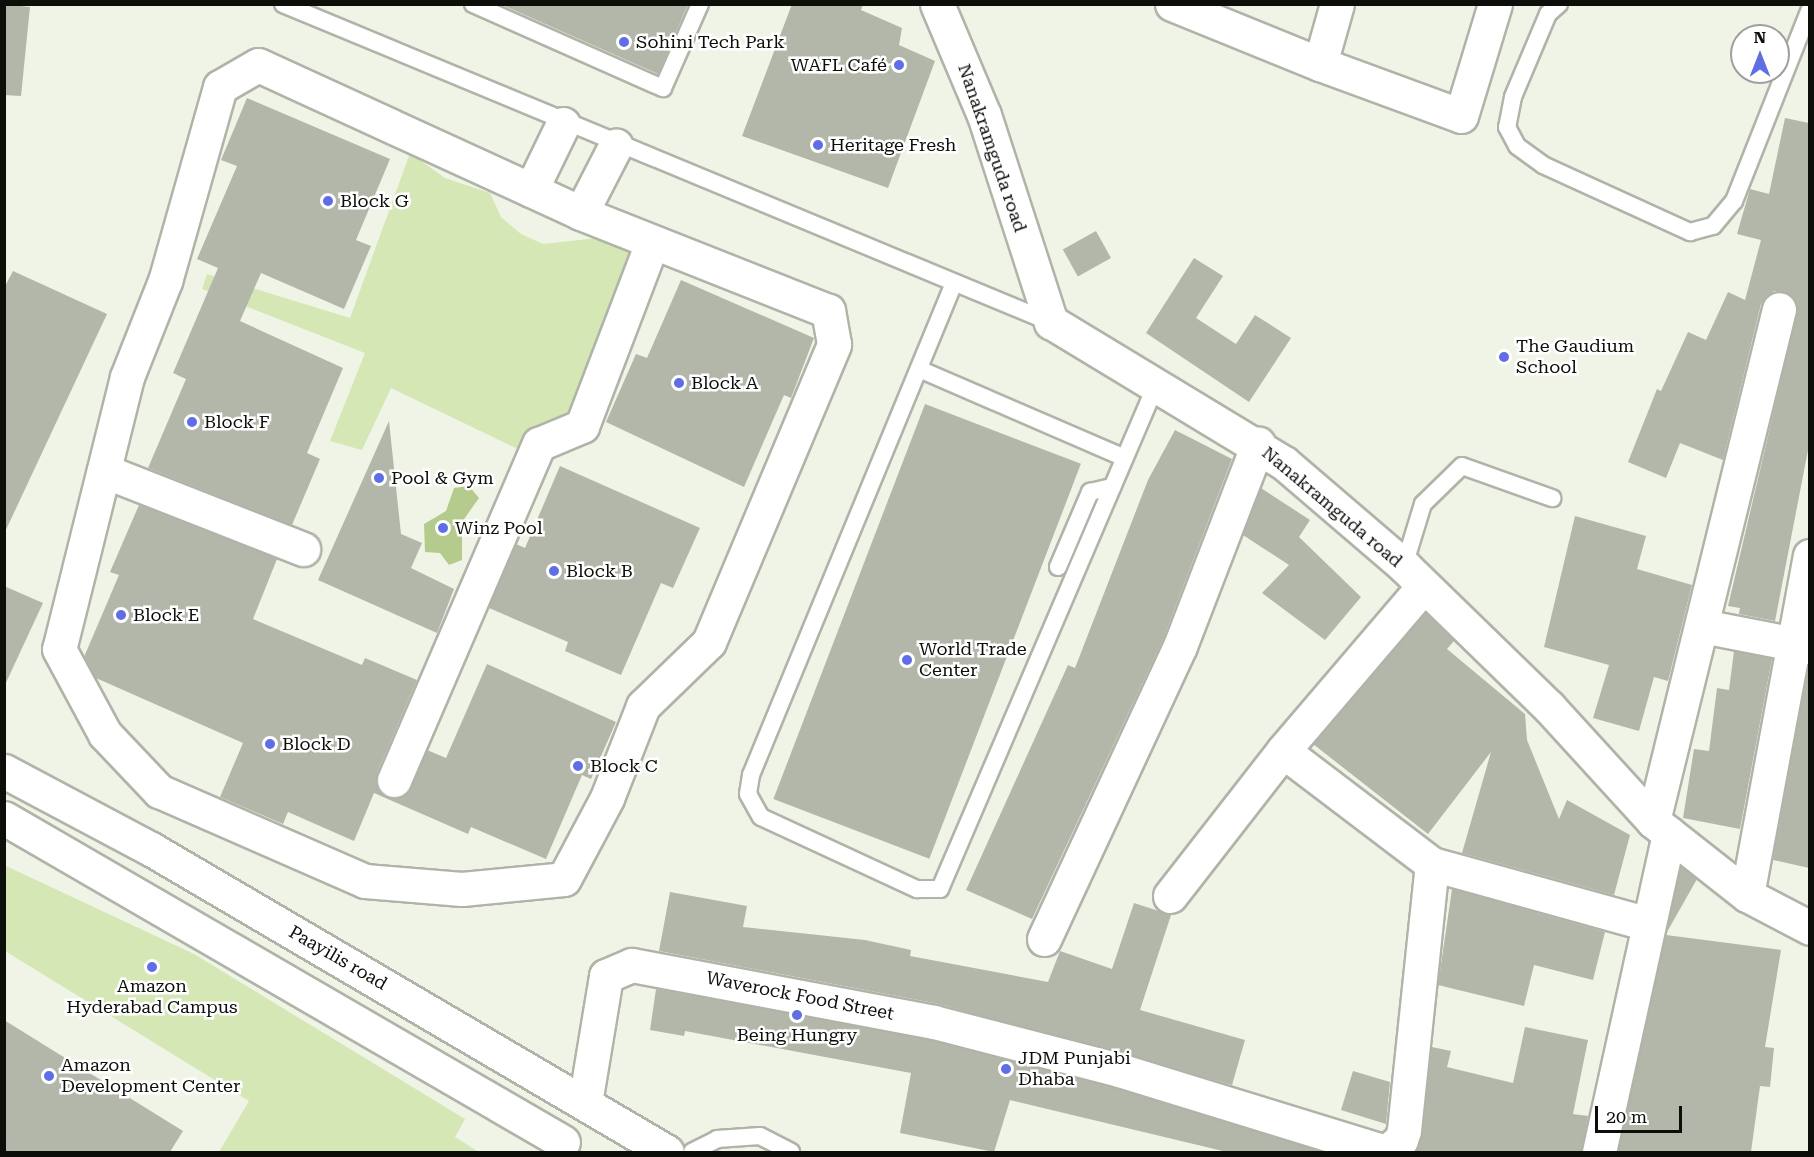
<!DOCTYPE html>
<html>
<head>
<meta charset="utf-8">
<style>
  body { margin:0 }
  #map { position:relative; width:1814px; height:1157px; overflow:hidden; background:#eff4e7; font-family:"Roboto Serif",serif }
  div>[style] { position:absolute }
  [style*='--x'] { left:calc(var(--x)*1px); top:calc(var(--y)*1px); width:calc(var(--w)*1px); rotate:calc(var(--a)*1deg) }
  .green>* { inset:0; background:#d4e7b4 }
  .water>* { inset:0; background:#b5cb8e }
  .building>* { inset:0; background:#b2b7aa; transform-origin:0 0 }
  .roads { filter:drop-shadow(2px 0 #b0b4a8) drop-shadow(-2px 0 #b0b4a8) drop-shadow(0 2px #b0b4a8) drop-shadow(0 -2px #b0b4a8) }
  .lane>* { height:16px; margin:-8px; padding:0 8px; transform-origin:8px; border-radius:8px; background:#fff }
  .street>* { height:33px; margin:-16.5px; padding:0 16.5px; transform-origin:16.5px; border-radius:16.5px; background:#fff }
  .secondary>* { height:33px; margin:-16.5px; padding:0 16.5px; transform-origin:16.5px; border-radius:16.5px; background:#fff }
  .dots>* { width:16px; height:16px; translate:-50% -50%; box-sizing:border-box; border:3px solid #fff; border-radius:50% }
  span { translate:-50% -50%; white-space:nowrap; text-align:center; line-height:1.15; -webkit-text-stroke:5px #fff; paint-order:stroke }
  .poi-label { font-size:18px; color:#0c0e09 }
  .left { translate:0 -50%; text-align:left }
  .right { translate:-100% -50%; text-align:right }
  .street-label { font-size:18px; color:#0c0e09 }
  .frame { position:absolute; inset:0; border:6px solid #0c0e09; pointer-events:none }
  .north { position:absolute; left:1730px; top:24px; width:60px; height:60px; box-sizing:border-box; background:#fff; border:2px solid #9e9f9d; border-radius:50%; rotate:0deg; font-size:16px; font-weight:700; line-height:24px; text-align:center; color:#0c0e09 }
  .north::after { content:''; display:block; margin:auto; width:21px; height:27px; background:#5f6ee5; clip-path:polygon(50% 0,100% 100%,50% 72%,0 100%) }
  .scale { position:absolute; left:1595px; top:1106px; width:87px; height:27px; box-sizing:border-box; border:3px solid #0c0e09; border-top:0; padding-left:8px; font-size:18px; line-height:21px; white-space:nowrap; color:#0c0e09; -webkit-text-stroke:4px #fff; paint-order:stroke }
</style>
</head>
<body>
<div id="map">
  <div class="green">
    <div style="clip-path:polygon(410px 153px,445px 178px,490px 193px,501px 217px,521px 234px,543px 244px,598px 238px,638px 257px,575px 420px,524px 452px,391px 388px,362px 450px,330px 441px,365px 353px,202px 289px,207px 274px,350px 318px)"></div>
    <div style="clip-path:polygon(4px 865px,194px 954px,465px 1119px,455px 1137px,477px 1151px,219px 1152px,249px 1101px,5px 951px)"></div>
  </div>
  <div class="water">
    <div style="clip-path:polygon(469px 486px,479px 498px,462px 522px,462px 560px,449px 565px,440px 553px,425px 552px,424px 524px,446px 511px,454px 488px)"></div>
  </div>
  <div class="building">
    <div style="clip-path:polygon(4px 4px,30px 7px,21px 96px,4px 95px)"></div>
    <div style="clip-path:polygon(500px 4px,688px 4px,658px 74px)"></div>
    <div style="clip-path:polygon(792px 4px,863px 4px,861px 10px,902px 28px,899px 45px,935px 61px,888px 188px,742px 136px)"></div>
    <div style="clip-path:polygon(247px 98px,390px 159px,356px 240px,371px 246px,344px 309px,261px 273px,240px 321px,343px 368px,307px 453px,320px 459px,292px 525px,148px 468px,186px 379px,173px 373px,218px 268px,197px 259px,237px 166px,221px 160px)"></div>
    <div style="clip-path:polygon(1785px 118px,1809px 123px,1809px 445px,1775px 621px,1739px 614px,1740px 608px,1728px 606px,1797px 313px,1792px 296px,1774px 291px,1761px 304px,1723px 460px,1680px 443px,1666px 478px,1628px 462px,1657px 389px,1661px 391px,1688px 332px,1706px 340px,1728px 292px,1745px 300px,1761px 240px,1737px 234px,1750px 189px,1769px 194px)"></div>
    <div style="left:1096px;top:231px;width:31px;height:38px;rotate:61deg"></div>
    <div style="clip-path:polygon(1194px 258px,1223px 276px,1196px 318px,1236px 344px,1255px 315px,1291px 338px,1249px 402px,1146px 333px)"></div>
    <div style="clip-path:polygon(13px 271px,107px 314px,4px 534px,4px 288px)"></div>
    <div style="clip-path:polygon(681px 280px,814px 338px,791px 398px,784px 395px,744px 487px,606px 422px,636px 354px,647px 358px)"></div>
    <div style="left:925px;top:404px;width:167px;height:423px;rotate:21deg"></div>
    <div style="clip-path:polygon(389px 421px,401px 534px,422px 543px,411px 568px,454px 589px,437px 633px,318px 580px)"></div>
    <div style="clip-path:polygon(1175px 430px,1232px 459px,1163px 639px,1032px 919px,966px 890px,1068px 665px,1075px 668px,1148px 480px)"></div>
    <div style="clip-path:polygon(560px 466px,700px 528px,673px 588px,661px 583px,621px 675px,565px 651px,568px 642px,489px 608px,516px 544px,525px 548px)"></div>
    <div style="clip-path:polygon(1261px 488px,1310px 520px,1299px 537px,1361px 597px,1325px 640px,1262px 593px,1289px 565px,1243px 535px)"></div>
    <div style="clip-path:polygon(139px 505px,277px 559px,253px 619px,362px 665px,365px 658px,417px 680px,377px 773px,379px 791px,386px 797px,406px 795px,427px 750px,446px 758px,487px 664px,616px 722px,591px 779px,582px 775px,546px 859px,471px 827px,468px 834px,374px 793px,354px 841px,288px 812px,283px 824px,220px 797px,243px 743px,96px 678px,84px 657px,119px 575px,110px 572px)"></div>
    <div style="clip-path:polygon(1575px 516px,1646px 536px,1637px 569px,1692px 585px,1668px 681px,1654px 677px,1639px 731px,1593px 718px,1609px 665px,1544px 647px)"></div>
    <div style="clip-path:polygon(4px 586px,43px 603px,4px 687px)"></div>
    <div style="clip-path:polygon(1425px 613px,1454px 641px,1447px 649px,1525px 714px,1527px 740px,1559px 819px,1567px 800px,1630px 835px,1614px 895px,1462px 853px,1491px 752px,1428px 834px,1313px 744px)"></div>
    <div style="clip-path:polygon(1734px 651px,1772px 659px,1740px 829px,1683px 818px,1694px 749px,1709px 751px,1717px 688px,1729px 690px)"></div>
    <div style="clip-path:polygon(1809px 665px,1809px 868px,1773px 860px)"></div>
    <div style="clip-path:polygon(1681px 867px,1697px 879px,1667px 932px)"></div>
    <div style="clip-path:polygon(1452px 889px,1605px 932px,1593px 980px,1534px 965px,1524px 1006px,1438px 985px)"></div>
    <div style="clip-path:polygon(670px 892px,747px 906px,743px 927px,865px 940px,911px 950px,910px 956px,1048px 982px,1060px 951px,1112px 969px,1134px 903px,1171px 915px,1140px 1010px,1245px 1040px,1232px 1085px,939px 1004px,659px 951px)"></div>
    <div style="clip-path:polygon(1666px 935px,1781px 950px,1765px 1047px,1774px 1048px,1770px 1087px,1760px 1086px,1751px 1152px,1618px 1152px)"></div>
    <div style="clip-path:polygon(656px 989px,930px 1040px,1114px 1088px,1324px 1152px,1227px 1152px,1010px 1100px,994px 1152px,900px 1133px,911px 1073px,685px 1031px,684px 1036px,650px 1030px)"></div>
    <div style="clip-path:polygon(4px 1020px,183px 1131px,170px 1152px,4px 1152px)"></div>
    <div style="clip-path:polygon(1525px 1027px,1588px 1040px,1573px 1114px,1588px 1116px,1581px 1152px,1414px 1152px,1423px 1132px,1432px 1047px,1451px 1051px,1447px 1067px,1513px 1083px)"></div>
    <div style="clip-path:polygon(1353px 1071px,1390px 1082px,1386px 1124px,1341px 1110px)"></div>
  </div>
  <div class="roads">
    <div class="lane">
      <div style="--x:283;--y:4;--w:830;--a:22.52"></div>
      <div style="--x:473;--y:4;--w:208;--a:23.9"></div>
      <div style="--x:663;--y:88;--w:92;--a:-66.2"></div>
      <div style="--x:1559;--y:4;--w:15;--a:138"></div>
      <div style="--x:1548;--y:14;--w:90;--a:112.9"></div>
      <div style="--x:1513;--y:97;--w:31;--a:101"></div>
      <div style="--x:1507;--y:127;--w:21;--a:62"></div>
      <div style="--x:1517;--y:146;--w:32;--a:36"></div>
      <div style="--x:1543;--y:165;--w:162;--a:24.5"></div>
      <div style="--x:1690;--y:232;--w:24;--a:-15"></div>
      <div style="--x:1713;--y:226;--w:33;--a:-50"></div>
      <div style="--x:1734;--y:201;--w:206;--a:-68.4"></div>
      <div style="--x:954;--y:283;--w:532;--a:112.42"></div>
      <div style="--x:751;--y:775;--w:19;--a:99"></div>
      <div style="--x:748;--y:794;--w:26;--a:61"></div>
      <div style="--x:761;--y:817;--w:172;--a:24.8"></div>
      <div style="--x:917;--y:889;--w:23;--a:0"></div>
      <div style="--x:940;--y:889;--w:548;--a:-66.8"></div>
      <div style="--x:919;--y:369;--w:224;--a:23.4"></div>
      <div style="--x:1404;--y:566;--w:65;--a:-73"></div>
      <div style="--x:1423;--y:504;--w:54;--a:-44.3"></div>
      <div style="--x:1462;--y:466;--w:96;--a:19.6"></div>
      <div style="--x:1058;--y:567;--w:82;--a:-66.9"></div>
      <div style="--x:1090;--y:492;--w:23;--a:-13"></div>
      <div style="--x:692;--y:1152;--w:28;--a:-27"></div>
      <div style="--x:717;--y:1139;--w:43;--a:-4"></div>
      <div style="--x:760;--y:1136;--w:35;--a:27"></div>
    </div>
    <div class="street">
      <div style="--x:1172;--y:4;--w:160;--a:22.1"></div>
      <div style="--x:1320;--y:64;--w:62;--a:-74.2"></div>
      <div style="--x:1320;--y:64;--w:150;--a:20.2"></div>
      <div style="--x:1461;--y:116;--w:117;--a:-73.1"></div>
      <div style="--x:563;--y:124;--w:73;--a:115.9"></div>
      <div style="--x:531;--y:190;--w:300;--a:-155.4"></div>
      <div style="--x:258;--y:65;--w:44;--a:149.9"></div>
      <div style="--x:220;--y:87;--w:202;--a:105.8"></div>
      <div style="--x:165;--y:281;--w:103;--a:111.6"></div>
      <div style="--x:127;--y:377;--w:280;--a:104"></div>
      <div style="--x:59;--y:649;--w:97;--a:61.6"></div>
      <div style="--x:105;--y:734;--w:79;--a:46.5"></div>
      <div style="--x:159;--y:791;--w:225;--a:23.6"></div>
      <div style="--x:365;--y:881;--w:97;--a:4.7"></div>
      <div style="--x:462;--y:889;--w:102;--a:-5.6"></div>
      <div style="--x:564;--y:879;--w:92;--a:-62"></div>
      <div style="--x:607;--y:798;--w:99;--a:-68.6"></div>
      <div style="--x:643;--y:706;--w:92;--a:-44.1"></div>
      <div style="--x:709;--y:642;--w:323;--a:-67.2"></div>
      <div style="--x:834;--y:344;--w:34;--a:-100"></div>
      <div style="--x:828;--y:311;--w:266;--a:-158.4"></div>
      <div style="--x:581;--y:213;--w:76;--a:-62.8"></div>
      <div style="--x:531;--y:190;--w:55;--a:24.7"></div>
      <div style="--x:104;--y:471;--w:214;--a:21.4"></div>
      <div style="--x:1422;--y:588;--w:214;--a:130.5"></div>
      <div style="--x:1283;--y:751;--w:187;--a:37.2"></div>
      <div style="--x:1432;--y:864;--w:224;--a:15.5"></div>
      <div style="--x:1702;--y:626;--w:110;--a:11"></div>
      <div style="--x:4;--y:771;--w:166;--a:28"></div>
      <div style="--x:151;--y:849;--w:598;--a:30.42"></div>
      <div style="--x:394;--y:780;--w:366;--a:-66.7"></div>
      <div style="--x:539;--y:444;--w:47;--a:-22.7"></div>
      <div style="--x:582;--y:426;--w:196;--a:-69.1"></div>
      <div style="--x:4;--y:818;--w:646;--a:30.1"></div>
      <div style="--x:1653;--y:821;--w:527;--a:-76.17"></div>
      <div style="--x:1747;--y:895;--w:345;--a:-79.5"></div>
      <div style="--x:1170;--y:896;--w:184;--a:-52.1"></div>
      <div style="--x:1044;--y:939;--w:323;--a:-65.1"></div>
      <div style="--x:1180;--y:646;--w:217;--a:-68.9"></div>
      <div style="--x:585;--y:1103;--w:129;--a:-80.6"></div>
      <div style="--x:606;--y:976;--w:28;--a:-23"></div>
      <div style="--x:632;--y:965;--w:307;--a:10.7"></div>
      <div style="--x:934;--y:1022;--w:191;--a:14.5"></div>
      <div style="--x:1119;--y:1070;--w:279;--a:17.1"></div>
      <div style="--x:1386;--y:1152;--w:19;--a:-39"></div>
      <div style="--x:1401;--y:1140;--w:10;--a:-73"></div>
      <div style="--x:1404;--y:1130;--w:267;--a:-84"></div>
      <div style="--x:1599;--y:1152;--w:326;--a:-77.6"></div>
    </div>
    <div class="secondary">
      <div style="--x:937;--y:4;--w:121;--a:67.1"></div>
      <div style="--x:984;--y:115;--w:218;--a:72.1"></div>
      <div style="--x:1051;--y:322;--w:272;--a:31.2"></div>
      <div style="--x:1284;--y:463;--w:158;--a:40.6"></div>
      <div style="--x:1404;--y:566;--w:202;--a:44.2"></div>
      <div style="--x:1549;--y:707;--w:154;--a:47.6"></div>
      <div style="--x:1653;--y:821;--w:120;--a:38.2"></div>
      <div style="--x:1747;--y:895;--w:71;--a:27.6"></div>
    </div>
  </div>
  <div class="dots">
    <div style="left:624px;top:42px;background:#5f6ee5"></div>
    <div style="left:899px;top:65px;background:#5f6ee5"></div>
    <div style="left:818px;top:145px;background:#5f6ee5"></div>
    <div style="left:328px;top:201px;background:#5f6ee5"></div>
    <div style="left:1504px;top:357px;background:#5f6ee5"></div>
    <div style="left:679px;top:383px;background:#5f6ee5"></div>
    <div style="left:192px;top:422px;background:#5f6ee5"></div>
    <div style="left:379px;top:478px;background:#5f6ee5"></div>
    <div style="left:443px;top:528px;background:#5f6ee5"></div>
    <div style="left:554px;top:571px;background:#5f6ee5"></div>
    <div style="left:121px;top:615px;background:#5f6ee5"></div>
    <div style="left:907px;top:660px;background:#5f6ee5"></div>
    <div style="left:270px;top:744px;background:#5f6ee5"></div>
    <div style="left:578px;top:766px;background:#5f6ee5"></div>
    <div style="left:152px;top:967px;background:#5f6ee5"></div>
    <div style="left:797px;top:1015px;background:#5f6ee5"></div>
    <div style="left:1006px;top:1069px;background:#5f6ee5"></div>
    <div style="left:49px;top:1076px;background:#5f6ee5"></div>
  </div>
  <div class="poi-label">
    <span class="left" style="left:636px;top:42px">Sohini Tech Park</span>
    <span class="right" style="left:887px;top:65px">WAFL Café</span>
    <span class="left" style="left:830px;top:145px">Heritage Fresh</span>
    <span class="left" style="left:340px;top:201px">Block G</span>
    <span class="left" style="left:1516px;top:357px">The Gaudium<br>School</span>
    <span class="left" style="left:691px;top:383px">Block A</span>
    <span class="left" style="left:204px;top:422px">Block F</span>
    <span class="left" style="left:391px;top:478px">Pool &amp; Gym</span>
    <span class="left" style="left:455px;top:528px">Winz Pool</span>
    <span class="left" style="left:566px;top:571px">Block B</span>
    <span class="left" style="left:133px;top:615px">Block E</span>
    <span class="left" style="left:919px;top:660px">World Trade<br>Center</span>
    <span class="left" style="left:282px;top:744px">Block D</span>
    <span class="left" style="left:590px;top:766px">Block C</span>
    <span style="left:152px;top:997px">Amazon<br>Hyderabad Campus</span>
    <span style="left:797px;top:1035px">Being Hungry</span>
    <span class="left" style="left:1018px;top:1069px">JDM Punjabi<br>Dhaba</span>
    <span class="left" style="left:61px;top:1076px">Amazon<br>Development Center</span>
  </div>
  <div class="street-label">
    <span style="left:992px;top:148px;rotate:71deg">Nanakramguda road</span>
    <span style="left:1332px;top:507px;rotate:40deg">Nanakramguda road</span>
    <span style="left:338px;top:958px;rotate:30deg">Paayilis road</span>
    <span style="left:800px;top:996px;rotate:11deg">Waverock Food Street</span>
  </div>
  <div class="frame"></div>
  <div class="north">N</div>
  <div class="scale">20 m</div>
</div>
</body>
</html>
